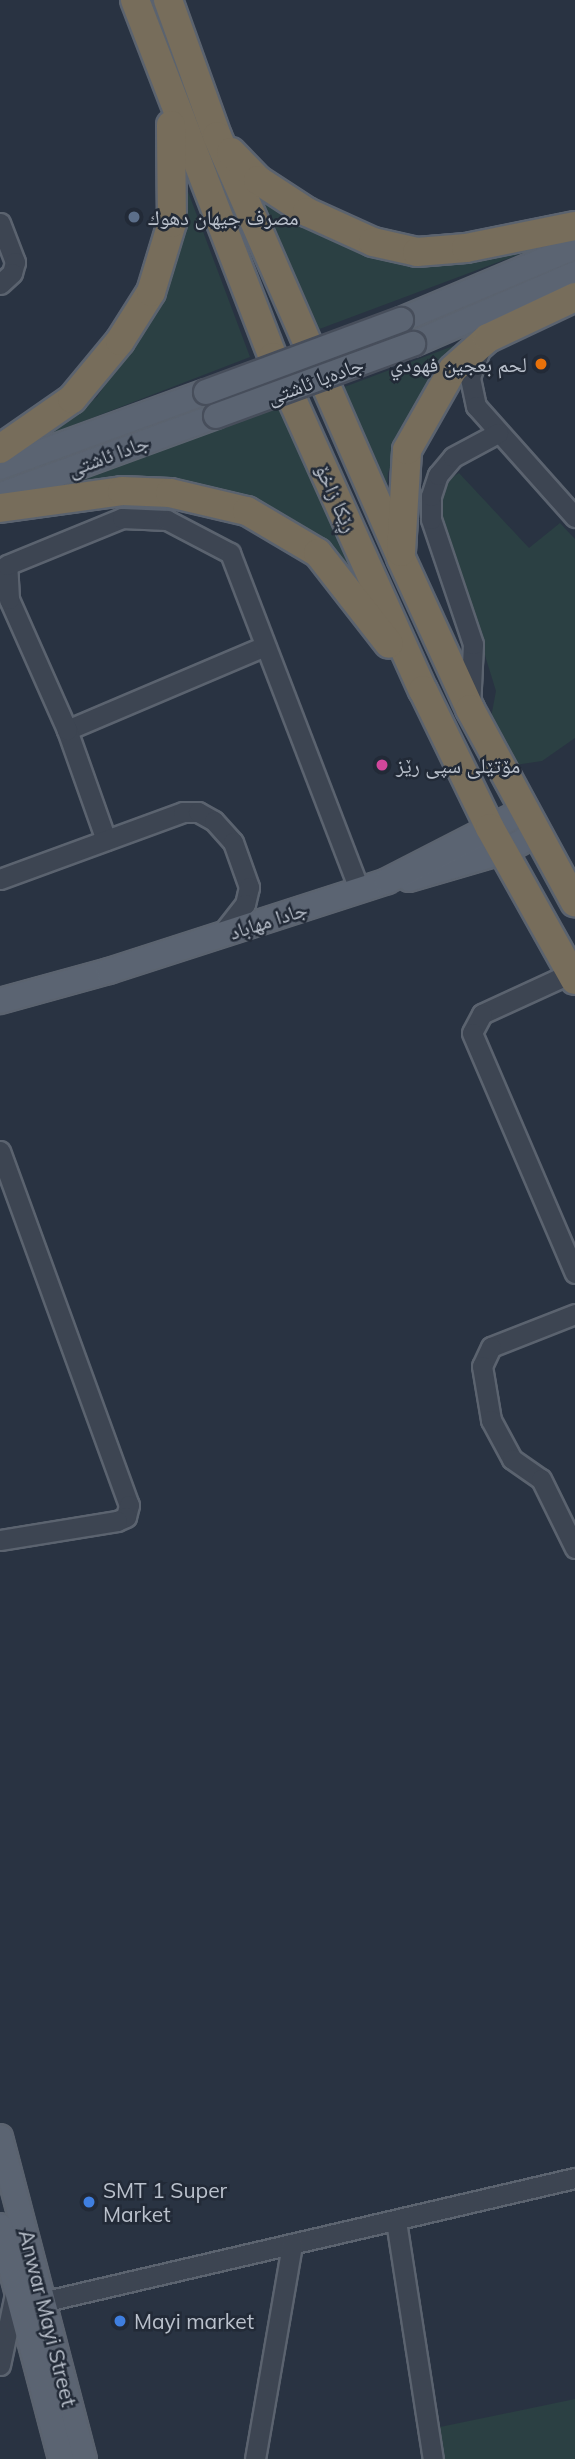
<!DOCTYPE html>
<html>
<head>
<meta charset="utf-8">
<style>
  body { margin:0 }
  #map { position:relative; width:575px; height:2459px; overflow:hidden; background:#293342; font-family:Mulish,"Noto Naskh Arabic",sans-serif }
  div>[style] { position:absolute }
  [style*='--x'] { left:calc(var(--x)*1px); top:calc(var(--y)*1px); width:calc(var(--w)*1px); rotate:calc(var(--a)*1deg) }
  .green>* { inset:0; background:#2b4043 }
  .roads { filter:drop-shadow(2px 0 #5b636f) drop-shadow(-2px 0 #5b636f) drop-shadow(0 2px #5b636f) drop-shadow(0 -2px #5b636f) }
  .minor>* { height:19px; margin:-9.5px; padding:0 9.5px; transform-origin:9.5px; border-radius:9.5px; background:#3d4552 }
  .major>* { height:24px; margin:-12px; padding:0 12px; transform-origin:12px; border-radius:12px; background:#5b6472 }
  .highway>* { height:28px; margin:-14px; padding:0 14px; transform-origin:14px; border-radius:14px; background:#776d5b }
  .bridges { filter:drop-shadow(2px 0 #474e5b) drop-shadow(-2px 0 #474e5b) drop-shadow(0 2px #474e5b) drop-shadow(0 -2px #474e5b) }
  .major-bridge>* { height:24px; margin:-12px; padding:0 12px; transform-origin:12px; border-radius:12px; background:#5b6472 }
  .dots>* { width:19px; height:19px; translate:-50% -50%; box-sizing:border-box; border:4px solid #222a37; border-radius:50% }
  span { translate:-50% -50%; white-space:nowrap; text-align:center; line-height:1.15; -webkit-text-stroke:5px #222a37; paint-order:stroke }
  .poi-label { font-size:21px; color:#bac1cc }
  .left { translate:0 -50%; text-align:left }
  .right { translate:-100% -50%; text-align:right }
  .street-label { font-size:21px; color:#bac1cc }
</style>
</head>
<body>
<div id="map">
  <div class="green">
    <div style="clip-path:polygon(184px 181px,250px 357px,48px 435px,97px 397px,154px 310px,183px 240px)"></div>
    <div style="clip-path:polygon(248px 185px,355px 248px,544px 245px,314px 331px)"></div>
    <div style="clip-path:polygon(477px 337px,403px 429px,388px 473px,386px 502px,339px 389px)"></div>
    <div style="clip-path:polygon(279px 406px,355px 570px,326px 545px,262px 505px,47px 487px)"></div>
    <div style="clip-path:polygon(459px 473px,529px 548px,560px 523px,575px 539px,575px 738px,542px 761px,515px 765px,490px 723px,496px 691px,438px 503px,451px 478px)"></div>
    <div style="clip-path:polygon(575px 2399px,575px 2459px,445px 2459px,440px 2427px)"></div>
  </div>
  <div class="roads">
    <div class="minor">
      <div style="--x:0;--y:223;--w:42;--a:69"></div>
      <div style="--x:15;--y:262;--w:11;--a:105"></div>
      <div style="--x:12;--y:273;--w:16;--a:137"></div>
      <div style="--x:481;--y:347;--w:33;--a:110"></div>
      <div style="--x:470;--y:378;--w:29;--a:78"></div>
      <div style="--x:476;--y:406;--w:149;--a:48.3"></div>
      <div style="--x:470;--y:708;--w:64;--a:-87.3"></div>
      <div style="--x:473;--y:644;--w:132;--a:-108.6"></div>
      <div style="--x:431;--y:519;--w:23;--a:-90"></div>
      <div style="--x:431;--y:496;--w:22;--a:-72"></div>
      <div style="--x:438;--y:475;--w:23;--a:-50"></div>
      <div style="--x:453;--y:457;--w:51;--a:-28.1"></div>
      <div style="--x:67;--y:730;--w:215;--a:-23"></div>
      <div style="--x:106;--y:840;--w:117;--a:-109.5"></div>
      <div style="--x:67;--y:730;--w:143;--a:-113.9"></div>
      <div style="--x:9;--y:599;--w:34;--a:-93"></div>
      <div style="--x:7;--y:565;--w:124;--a:-22.2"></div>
      <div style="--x:122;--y:518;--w:45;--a:2.5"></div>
      <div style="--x:167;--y:520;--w:71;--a:27.6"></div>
      <div style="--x:230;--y:553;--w:360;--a:69"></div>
      <div style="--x:0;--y:879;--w:195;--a:-20.1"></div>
      <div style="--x:183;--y:812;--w:15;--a:0"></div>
      <div style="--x:198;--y:812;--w:18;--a:29"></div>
      <div style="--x:214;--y:821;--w:28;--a:48"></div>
      <div style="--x:233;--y:842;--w:48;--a:70.4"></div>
      <div style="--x:249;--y:887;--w:17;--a:103"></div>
      <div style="--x:245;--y:904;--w:41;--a:128"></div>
      <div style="--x:571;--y:973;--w:98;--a:155.3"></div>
      <div style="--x:482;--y:1014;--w:21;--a:118"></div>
      <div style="--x:472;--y:1033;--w:261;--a:66.8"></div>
      <div style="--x:0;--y:1151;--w:377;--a:70"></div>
      <div style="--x:129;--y:1505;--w:12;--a:104"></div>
      <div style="--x:126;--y:1517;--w:10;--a:156"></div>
      <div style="--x:117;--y:1521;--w:119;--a:170.8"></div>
      <div style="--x:575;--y:1314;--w:90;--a:158.6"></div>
      <div style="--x:491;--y:1347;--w:21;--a:115"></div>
      <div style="--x:482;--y:1366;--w:55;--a:80.5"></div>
      <div style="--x:491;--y:1420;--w:44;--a:61.7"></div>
      <div style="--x:512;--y:1459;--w:35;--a:35"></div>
      <div style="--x:541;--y:1479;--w:77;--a:63.8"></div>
      <div style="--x:396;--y:2221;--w:241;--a:81.2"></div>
      <div style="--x:42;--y:2302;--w:547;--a:-13.1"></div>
      <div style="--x:0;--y:2365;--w:78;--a:-78.1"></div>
      <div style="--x:255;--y:2459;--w:218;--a:-80.2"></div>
    </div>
    <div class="major">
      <div style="--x:401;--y:320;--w:189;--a:-22.8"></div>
      <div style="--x:413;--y:344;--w:176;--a:-23.4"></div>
      <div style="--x:0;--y:467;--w:219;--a:-20"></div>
      <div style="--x:0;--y:495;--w:230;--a:-20.1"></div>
      <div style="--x:409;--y:879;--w:100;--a:-16.3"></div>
      <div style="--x:505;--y:851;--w:37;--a:-29"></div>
      <div style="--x:0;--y:1001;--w:113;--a:-15.4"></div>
      <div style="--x:109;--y:971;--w:292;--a:-17.9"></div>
      <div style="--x:387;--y:881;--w:155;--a:-27.2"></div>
      <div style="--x:0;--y:2137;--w:333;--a:75.4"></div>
      <div style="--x:0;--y:2226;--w:241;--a:75.3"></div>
    </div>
    <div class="highway">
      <div style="--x:135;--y:0;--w:383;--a:68.9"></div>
      <div style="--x:273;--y:357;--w:365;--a:65.8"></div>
      <div style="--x:423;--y:690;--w:153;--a:64.1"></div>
      <div style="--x:490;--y:828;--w:174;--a:60.8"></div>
      <div style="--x:168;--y:0;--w:145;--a:70.2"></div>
      <div style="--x:217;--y:136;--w:460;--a:66.4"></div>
      <div style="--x:401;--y:558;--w:166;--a:65.4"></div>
      <div style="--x:470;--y:709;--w:220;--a:61.5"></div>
      <div style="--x:231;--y:152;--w:39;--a:46"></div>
      <div style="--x:258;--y:180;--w:59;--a:33.1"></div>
      <div style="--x:307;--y:212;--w:72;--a:24.4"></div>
      <div style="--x:373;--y:242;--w:45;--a:12.8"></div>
      <div style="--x:417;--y:252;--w:49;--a:-4.7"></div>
      <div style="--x:466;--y:248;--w:111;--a:-11.4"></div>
      <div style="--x:0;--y:449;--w:88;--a:-34.8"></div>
      <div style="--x:72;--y:399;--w:75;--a:-50.4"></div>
      <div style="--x:120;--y:341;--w:58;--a:-57.7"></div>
      <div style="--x:151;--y:292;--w:72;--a:-73.1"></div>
      <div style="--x:172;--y:223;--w:98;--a:-90.6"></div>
      <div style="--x:0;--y:508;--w:123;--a:-7.9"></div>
      <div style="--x:122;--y:491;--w:48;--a:2.4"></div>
      <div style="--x:170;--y:493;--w:79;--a:13.2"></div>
      <div style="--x:247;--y:511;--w:82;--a:30.6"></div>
      <div style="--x:318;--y:553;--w:115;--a:52"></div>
      <div style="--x:401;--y:552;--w:102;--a:-86.6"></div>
      <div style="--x:407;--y:450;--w:93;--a:-60.4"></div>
      <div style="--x:453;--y:369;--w:47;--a:-41.5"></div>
      <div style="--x:488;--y:338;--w:96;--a:-25.2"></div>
    </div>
  </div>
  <div class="bridges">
    <div class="major-bridge">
      <div style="--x:206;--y:392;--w:208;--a:-20.3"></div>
      <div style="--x:216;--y:416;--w:210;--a:-20.1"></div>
    </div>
  </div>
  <div class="dots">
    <div style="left:134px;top:217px;background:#5c6f8a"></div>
    <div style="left:541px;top:364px;background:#e8710a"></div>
    <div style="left:382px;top:765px;background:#d1479c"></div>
    <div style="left:89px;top:2202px;background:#3f7fe0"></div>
    <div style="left:120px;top:2321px;background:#3f7fe0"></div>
  </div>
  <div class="poi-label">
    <span class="left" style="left:148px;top:217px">مصرف جيهان دهوك</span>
    <span class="right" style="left:527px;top:364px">لحم بعجين فهودي</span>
    <span class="left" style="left:396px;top:765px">مۆتێلی سپی رێز</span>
    <span class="left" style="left:103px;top:2202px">SMT 1 Super<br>Market</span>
    <span class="left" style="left:134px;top:2321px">Mayi market</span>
  </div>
  <div class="street-label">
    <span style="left:315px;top:380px;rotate:-20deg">جادەیا ئاشتی</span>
    <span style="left:108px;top:455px;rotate:-20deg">جادا ئاشتی</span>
    <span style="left:337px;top:498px;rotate:66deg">ڕێکا زاخۆ</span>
    <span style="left:268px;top:920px;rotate:-18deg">جادا مهاباد</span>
    <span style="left:48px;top:2318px;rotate:76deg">Anwar Mayi Street</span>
  </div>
</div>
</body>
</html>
